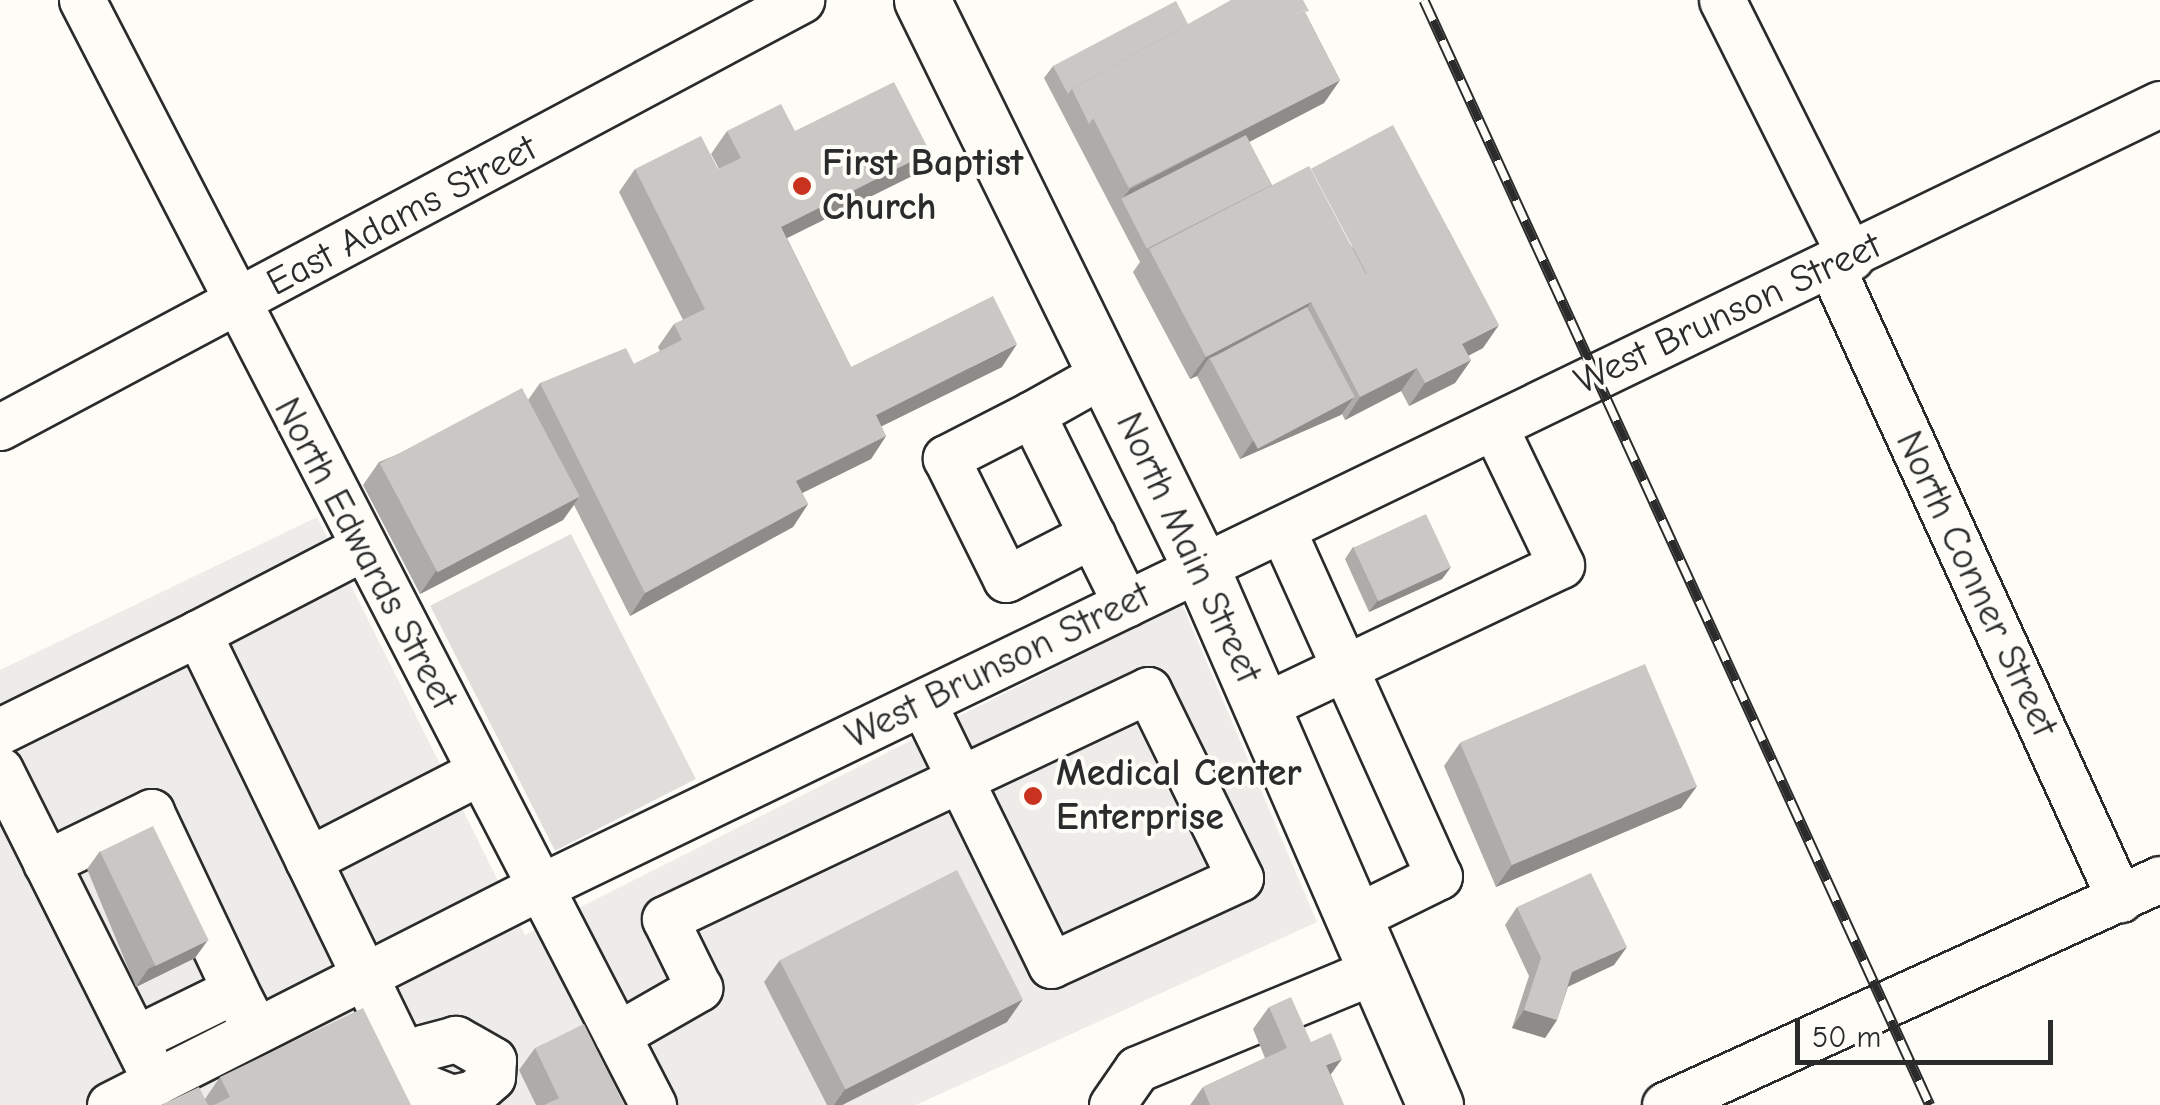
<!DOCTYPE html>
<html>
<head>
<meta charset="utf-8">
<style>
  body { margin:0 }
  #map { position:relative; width:2160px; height:1105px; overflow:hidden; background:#fdfcf7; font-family:"Comic Neue",sans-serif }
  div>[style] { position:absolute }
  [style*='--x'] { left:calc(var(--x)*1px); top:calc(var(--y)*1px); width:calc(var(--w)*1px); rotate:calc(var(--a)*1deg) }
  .built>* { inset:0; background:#edece8 }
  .green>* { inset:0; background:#dfdeda; transform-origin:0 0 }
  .roads { filter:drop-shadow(2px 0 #2b2b2b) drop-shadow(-2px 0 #2b2b2b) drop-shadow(0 2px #2b2b2b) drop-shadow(0 -2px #2b2b2b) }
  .minor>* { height:45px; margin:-22.5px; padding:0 22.5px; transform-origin:22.5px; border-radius:22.5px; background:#fdfcf7 }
  .major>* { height:55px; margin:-27.5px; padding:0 27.5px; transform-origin:27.5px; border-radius:27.5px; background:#fdfcf7 }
  .rail>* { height:11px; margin-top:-5.5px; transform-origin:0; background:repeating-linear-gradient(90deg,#fdfcf7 0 22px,#2b2b2b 0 44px); box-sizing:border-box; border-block:2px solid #2b2b2b }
  .wall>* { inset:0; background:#adaca9 }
  .shaded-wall>* { inset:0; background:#8d8c89 }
  .building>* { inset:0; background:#c9c8c4; transform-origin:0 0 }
  .dots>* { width:28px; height:28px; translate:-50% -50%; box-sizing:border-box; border:5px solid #fdfcf7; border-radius:50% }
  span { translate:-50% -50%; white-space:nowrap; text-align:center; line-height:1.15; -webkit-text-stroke:8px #fdfcf7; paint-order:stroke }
  .poi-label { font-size:38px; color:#2b2b2b; font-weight:700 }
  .left { translate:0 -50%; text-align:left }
  .street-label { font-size:38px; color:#2b2b2b }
  .scale { position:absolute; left:1795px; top:1020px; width:258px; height:45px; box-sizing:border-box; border:5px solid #2b2b2b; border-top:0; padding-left:12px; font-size:30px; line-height:35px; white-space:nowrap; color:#2b2b2b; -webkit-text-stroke:8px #fdfcf7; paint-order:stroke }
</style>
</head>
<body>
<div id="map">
  <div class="built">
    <div style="clip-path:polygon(317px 517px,525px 935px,1182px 604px,1317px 922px,916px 1105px,0 1105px,0 670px)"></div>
  </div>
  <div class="green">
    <div style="left:571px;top:534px;width:275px;height:158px;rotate:63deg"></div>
  </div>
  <div class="roads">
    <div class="minor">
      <div style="--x:82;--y:0;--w:1244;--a:62.67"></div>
      <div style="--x:1722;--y:0;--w:288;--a:63.4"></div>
      <div style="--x:1832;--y:268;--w:694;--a:65.47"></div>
      <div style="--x:1105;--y:373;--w:84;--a:150.7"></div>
      <div style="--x:1032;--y:414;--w:212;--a:63.7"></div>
      <div style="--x:1032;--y:414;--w:97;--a:152.9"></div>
      <div style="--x:946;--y:458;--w:135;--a:63.6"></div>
      <div style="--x:1006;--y:579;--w:97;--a:-27.1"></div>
      <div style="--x:0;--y:427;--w:908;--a:-28.06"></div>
      <div style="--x:1282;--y:529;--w:381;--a:65.7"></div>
      <div style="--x:1439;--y:876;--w:95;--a:153.7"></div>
      <div style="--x:362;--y:548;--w:185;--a:152.6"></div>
      <div style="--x:198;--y:633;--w:501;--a:64.1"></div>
      <div style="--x:417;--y:1084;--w:38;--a:22"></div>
      <div style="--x:452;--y:1098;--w:23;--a:-13"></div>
      <div style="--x:474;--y:1093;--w:24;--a:-42"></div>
      <div style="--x:492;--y:1077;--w:17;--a:-87"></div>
      <div style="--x:493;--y:1060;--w:43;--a:-150.4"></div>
      <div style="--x:456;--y:1039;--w:34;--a:165"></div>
      <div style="--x:423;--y:1048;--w:21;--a:133"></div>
      <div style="--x:1262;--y:707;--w:331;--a:-25.4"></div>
      <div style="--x:1561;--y:565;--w:154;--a:-115.7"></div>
      <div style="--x:0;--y:731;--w:221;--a:-26.3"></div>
      <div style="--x:0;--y:770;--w:349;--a:63.4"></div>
      <div style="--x:308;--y:860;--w:192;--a:-27.2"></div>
      <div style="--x:46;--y:863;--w:117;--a:-25.9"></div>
      <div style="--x:151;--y:812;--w:197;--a:64.7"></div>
      <div style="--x:617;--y:1035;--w:95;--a:-29.8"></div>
      <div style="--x:699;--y:988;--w:77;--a:-116.2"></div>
      <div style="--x:665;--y:919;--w:327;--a:-25.4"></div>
      <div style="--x:960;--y:779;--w:208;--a:-25.3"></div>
      <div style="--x:1148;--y:690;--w:209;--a:63.9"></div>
      <div style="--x:1240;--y:878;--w:208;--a:155.3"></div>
      <div style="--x:1051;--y:965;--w:207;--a:-116.1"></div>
      <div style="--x:960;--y:779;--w:85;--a:-116"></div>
      <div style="--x:135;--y:1039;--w:111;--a:-26.1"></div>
      <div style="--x:235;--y:990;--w:29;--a:63"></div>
      <div style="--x:110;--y:1105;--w:482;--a:-26.9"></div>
      <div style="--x:540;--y:887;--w:1799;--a:-25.8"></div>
      <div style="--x:1112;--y:1105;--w:44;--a:-55.2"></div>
      <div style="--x:1137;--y:1069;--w:259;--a:-22.5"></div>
      <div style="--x:1665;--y:1105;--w:544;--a:-24.54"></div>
    </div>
    <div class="major">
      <div style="--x:922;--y:0;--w:633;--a:63.84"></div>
      <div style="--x:1201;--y:568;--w:586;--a:66.45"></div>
    </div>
  </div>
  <div class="rail">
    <div style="--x:1424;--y:0;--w:1215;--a:65.4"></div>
  </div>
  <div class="wall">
    <div style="clip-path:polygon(1306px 14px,1340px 80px,1324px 103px,1249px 142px,1272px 185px,1483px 348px,1468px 356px,1471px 360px,1455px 383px,1409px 406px,1401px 391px,1345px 420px,1342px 414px,1240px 459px,1197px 376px,1190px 379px,1133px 272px,1140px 262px,1044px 78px,1053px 66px,1188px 24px)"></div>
    <div style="clip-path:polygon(727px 131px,795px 131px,930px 152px,914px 175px,787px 238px,851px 367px,1002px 367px,881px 426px,886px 436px,871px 459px,802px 493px,808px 504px,793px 527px,630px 616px,574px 505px,563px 520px,420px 594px,363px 485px,379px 462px,528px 400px,540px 383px,634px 364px,660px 351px,658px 347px,674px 324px,683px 320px,619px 192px,635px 169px,719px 169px,711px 154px)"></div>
    <div style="clip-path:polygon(1353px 547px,1451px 567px,1442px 579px,1369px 612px,1345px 559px)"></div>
    <div style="clip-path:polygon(1460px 743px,1697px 786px,1681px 808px,1496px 887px,1444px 766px)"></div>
    <div style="clip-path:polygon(100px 851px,195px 958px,136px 987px,87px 869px)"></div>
    <div style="clip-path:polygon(1517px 907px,1614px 965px,1568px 987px,1557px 1020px,1545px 1038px,1512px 1028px,1529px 976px,1505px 925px)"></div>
    <div style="clip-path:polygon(780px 960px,1007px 1022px,842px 1105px,827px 1105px,764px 982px)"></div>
    <div style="clip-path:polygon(1269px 1007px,1311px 1042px,1331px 1075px,1344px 1105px,1190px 1105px,1203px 1087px,1265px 1058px,1253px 1029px)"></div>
    <div style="clip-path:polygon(535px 1048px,624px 1105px,536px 1105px,519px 1070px)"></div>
    <div style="clip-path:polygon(220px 1077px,411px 1105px,161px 1105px,205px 1099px)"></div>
  </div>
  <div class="shaded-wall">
    <div style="clip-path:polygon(1340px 80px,1324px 103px,1126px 206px,1122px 199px,1130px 189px)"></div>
    <div style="clip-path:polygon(930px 152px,914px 175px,765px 249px,781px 227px)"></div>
    <div style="clip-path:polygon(1311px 302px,1295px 325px,1209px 358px,1197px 376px,1190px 379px,1206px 357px)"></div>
    <div style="clip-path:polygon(1499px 325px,1483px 348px,1446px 367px,1462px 344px)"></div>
    <div style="clip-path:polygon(1017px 344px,1002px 367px,860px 437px,876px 415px)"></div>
    <div style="clip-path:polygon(1471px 360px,1455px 383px,1409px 406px,1425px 383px)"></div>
    <div style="clip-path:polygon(1417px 368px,1401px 391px,1345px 420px,1360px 397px)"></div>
    <div style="clip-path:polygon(1354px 397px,1341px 415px,1240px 459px,1253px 441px)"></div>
    <div style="clip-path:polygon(886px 436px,871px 459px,780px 504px,796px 481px)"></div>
    <div style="clip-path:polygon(579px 497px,563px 520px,420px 594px,436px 571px)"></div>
    <div style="clip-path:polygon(808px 504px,793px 527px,630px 616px,645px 593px)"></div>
    <div style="clip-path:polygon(1451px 567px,1442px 579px,1369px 612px,1378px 600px)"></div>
    <div style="clip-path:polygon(1697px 786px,1681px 808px,1496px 887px,1512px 865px)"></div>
    <div style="clip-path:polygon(208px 940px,195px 958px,136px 987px,148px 969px)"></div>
    <div style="clip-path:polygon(1627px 947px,1614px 965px,1560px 990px,1572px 972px)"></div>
    <div style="clip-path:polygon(1023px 999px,1007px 1022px,842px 1105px,834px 1105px,846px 1088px)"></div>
    <div style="clip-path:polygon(1524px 1010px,1557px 1020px,1545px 1038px,1512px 1028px)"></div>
    <div style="clip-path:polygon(1342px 1059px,1326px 1081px,1326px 1065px)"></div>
  </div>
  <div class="building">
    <div style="clip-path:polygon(1231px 0,1303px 0,1309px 11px,1305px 12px,1304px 10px,1093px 119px,1089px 124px,1072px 89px)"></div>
    <div style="clip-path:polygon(1176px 1px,1188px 24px,1072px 89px,1068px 94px,1053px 66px)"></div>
    <div style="left:1304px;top:10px;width:79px;height:237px;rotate:63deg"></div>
    <div style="clip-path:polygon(894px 82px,930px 152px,781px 227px,851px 367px,993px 296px,1017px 344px,876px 415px,886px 436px,796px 481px,808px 504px,645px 593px,540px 383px,626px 348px,634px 364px,682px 340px,674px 324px,705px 309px,635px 169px,701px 136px,718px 169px,741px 158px,727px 131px,781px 104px,795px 131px)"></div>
    <div style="left:1393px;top:125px;width:120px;height:93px;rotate:62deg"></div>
    <div style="left:1246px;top:135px;width:56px;height:140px;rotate:63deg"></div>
    <div style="clip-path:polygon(1309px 166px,1366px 274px,1449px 230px,1499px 325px,1462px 344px,1471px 360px,1425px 383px,1417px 368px,1360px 397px,1311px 302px,1206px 357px,1149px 249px)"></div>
    <div style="left:1307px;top:307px;width:102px;height:110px;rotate:62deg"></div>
    <div style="left:522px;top:388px;width:123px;height:161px;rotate:62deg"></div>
    <div style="left:1426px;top:514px;width:59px;height:80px;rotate:65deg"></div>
    <div style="left:1645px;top:664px;width:133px;height:201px;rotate:67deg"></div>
    <div style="left:153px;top:826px;width:127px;height:59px;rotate:64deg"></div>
    <div style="left:957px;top:870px;width:145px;height:199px;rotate:63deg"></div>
    <div style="clip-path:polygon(1591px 873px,1627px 947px,1572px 972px,1557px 1020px,1524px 1010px,1541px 958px,1517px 907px)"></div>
    <div style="clip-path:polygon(1291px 997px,1311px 1042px,1331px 1033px,1342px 1059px,1326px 1065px,1344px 1105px,1210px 1105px,1203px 1087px,1287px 1048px,1269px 1007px)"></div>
    <div style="clip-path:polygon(363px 1008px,411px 1105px,214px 1105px,230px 1097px,220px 1077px)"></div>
    <div style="clip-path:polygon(584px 1024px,624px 1105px,544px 1105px,559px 1098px,535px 1048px)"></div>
    <div style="clip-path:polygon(199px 1087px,208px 1105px,161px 1105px)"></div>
  </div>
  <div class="dots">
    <div style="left:802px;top:186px;background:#c8321e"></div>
    <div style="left:1033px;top:796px;background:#c8321e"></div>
  </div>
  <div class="poi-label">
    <span class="left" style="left:822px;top:186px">First Baptist<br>Church</span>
    <span class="left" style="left:1056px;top:796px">Medical Center<br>Enterprise</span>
  </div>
  <div class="street-label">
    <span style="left:402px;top:216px;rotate:-28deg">East Adams Street</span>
    <span style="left:1728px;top:314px;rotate:-25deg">West Brunson Street</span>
    <span style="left:1188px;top:548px;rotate:65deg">North Main Street</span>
    <span style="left:365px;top:554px;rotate:62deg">North Edwards Street</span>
    <span style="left:1976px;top:584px;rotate:65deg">North Conner Street</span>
    <span style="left:998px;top:666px;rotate:-26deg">West Brunson Street</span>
  </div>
  <div class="scale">50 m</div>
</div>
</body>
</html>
